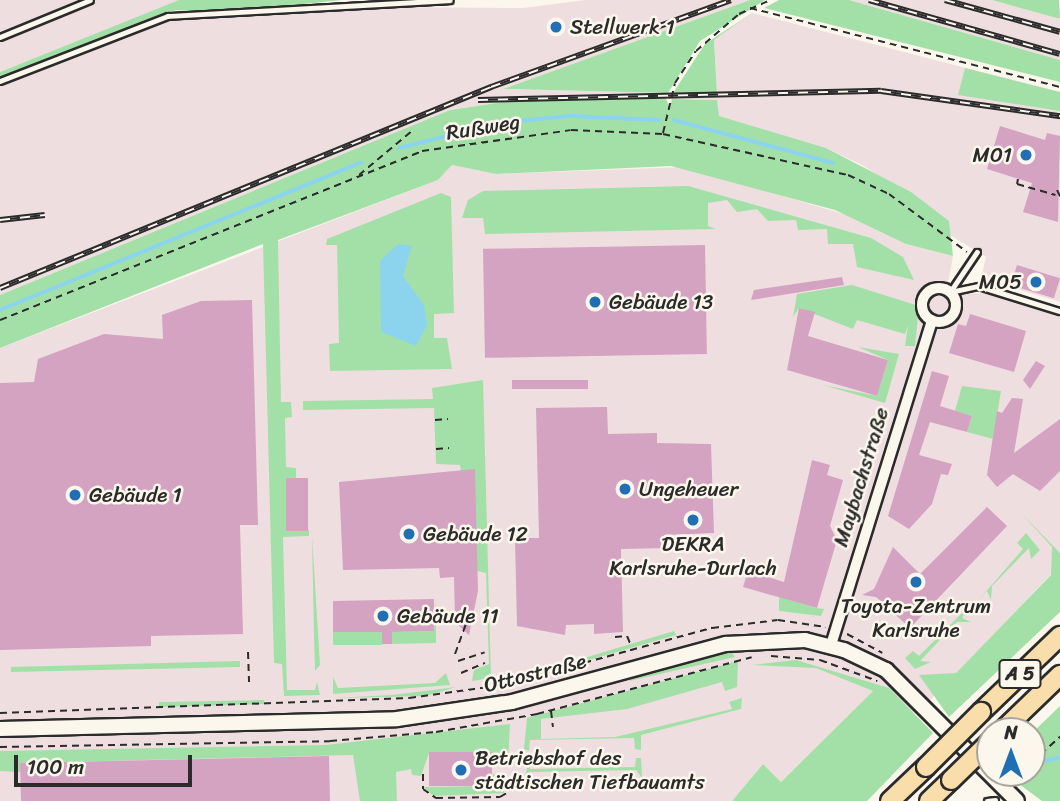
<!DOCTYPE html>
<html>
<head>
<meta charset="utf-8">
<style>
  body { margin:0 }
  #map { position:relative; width:1060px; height:801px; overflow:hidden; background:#fbf7ec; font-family:Sriracha,sans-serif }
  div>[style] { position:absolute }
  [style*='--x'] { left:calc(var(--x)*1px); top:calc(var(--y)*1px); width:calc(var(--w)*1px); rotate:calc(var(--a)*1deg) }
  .built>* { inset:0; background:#efdedf }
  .green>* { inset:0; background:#a3e0a7; transform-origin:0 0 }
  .water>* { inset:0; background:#8cd4ee }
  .stream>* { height:3.5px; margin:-1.75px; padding:0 1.75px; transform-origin:1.75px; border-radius:1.75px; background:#8cd4ee }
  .building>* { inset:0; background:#d4a3c2; transform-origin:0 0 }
  .path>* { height:2px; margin-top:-1px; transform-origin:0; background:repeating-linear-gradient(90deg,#2b2b2b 0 7px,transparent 0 12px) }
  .roads { filter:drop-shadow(2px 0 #2b2b2b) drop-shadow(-2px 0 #2b2b2b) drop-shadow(0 2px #2b2b2b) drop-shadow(0 -2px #2b2b2b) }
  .service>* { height:4.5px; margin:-2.25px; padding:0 2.25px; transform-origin:2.25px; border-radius:2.25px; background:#fbf7ec }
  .minor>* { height:10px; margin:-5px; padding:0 5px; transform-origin:5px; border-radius:5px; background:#fbf7ec }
  .minor>.ring { margin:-5px; padding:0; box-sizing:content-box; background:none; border:10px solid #fbf7ec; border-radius:50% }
  .secondary>* { height:14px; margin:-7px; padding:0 7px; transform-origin:7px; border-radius:7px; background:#fbf7ec }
  .motorway>* { height:18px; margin:-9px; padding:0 9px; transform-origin:9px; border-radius:9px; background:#f9deab }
  .rail>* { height:6px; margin-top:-3px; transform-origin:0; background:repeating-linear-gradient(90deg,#fbf7ec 0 10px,#2b2b2b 0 20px); box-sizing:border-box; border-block:2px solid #2b2b2b }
  .bridges { filter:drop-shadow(2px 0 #2b2b2b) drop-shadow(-2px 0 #2b2b2b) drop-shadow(0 2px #2b2b2b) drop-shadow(0 -2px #2b2b2b) }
  .motorway-bridge>* { height:18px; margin:-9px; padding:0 9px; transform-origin:9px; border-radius:9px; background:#f9deab }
  .dots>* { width:19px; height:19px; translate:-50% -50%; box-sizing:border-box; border:4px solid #fbf7ec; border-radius:50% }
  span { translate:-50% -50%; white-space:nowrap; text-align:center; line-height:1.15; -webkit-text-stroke:5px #fbf7ec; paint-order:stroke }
  .shield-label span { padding:2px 5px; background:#fbf7ec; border:2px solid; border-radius:5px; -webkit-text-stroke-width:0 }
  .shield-label { font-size:19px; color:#2b2b2b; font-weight:700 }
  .poi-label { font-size:21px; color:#2b2b2b }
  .left { translate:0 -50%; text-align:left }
  .right { translate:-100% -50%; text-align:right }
  .street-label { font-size:21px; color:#2b2b2b }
  .north { position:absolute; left:976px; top:717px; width:70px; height:70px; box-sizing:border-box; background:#fbf7ec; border:2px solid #a8a59f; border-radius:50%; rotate:0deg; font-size:19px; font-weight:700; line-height:28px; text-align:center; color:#2b2b2b }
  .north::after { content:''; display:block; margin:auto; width:24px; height:32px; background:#1f6fb2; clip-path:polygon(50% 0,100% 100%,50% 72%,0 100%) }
  .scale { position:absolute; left:14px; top:755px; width:178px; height:32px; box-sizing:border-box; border:4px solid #2b2b2b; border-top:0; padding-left:9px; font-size:21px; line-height:24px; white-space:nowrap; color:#2b2b2b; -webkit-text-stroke:5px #fbf7ec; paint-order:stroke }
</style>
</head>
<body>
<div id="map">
  <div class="built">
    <div style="clip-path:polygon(0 0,179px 0,180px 1px,0 72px)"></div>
    <div style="clip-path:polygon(586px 0,750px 0,503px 89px,668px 93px,666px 99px,530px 98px,450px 110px,0 295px,0 85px,165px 21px,383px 7px,523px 8px)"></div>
    <div style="clip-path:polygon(849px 0,992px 0,1060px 18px,1060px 60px)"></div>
    <div style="clip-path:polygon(752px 13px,1060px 92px,1060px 302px,981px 278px,986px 257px,950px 235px,949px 221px,862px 165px,826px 148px,718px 116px,717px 100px,672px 99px,673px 93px,717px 94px,714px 40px)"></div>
    <div style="clip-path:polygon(452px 165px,497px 174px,684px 167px,868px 221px,906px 244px,953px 256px,948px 283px,962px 294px,987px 293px,1060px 316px,1060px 565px,917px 714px,873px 691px,781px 782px,763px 764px,732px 801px,0 801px,0 348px,438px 180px)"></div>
  </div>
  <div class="green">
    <div style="clip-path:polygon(179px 0,342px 0,218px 13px,176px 10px,0 77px,0 72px)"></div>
    <div style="clip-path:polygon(750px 0,765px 0,700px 41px,668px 93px,503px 89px)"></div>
    <div style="clip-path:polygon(779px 0,849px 0,1060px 60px,1060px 82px,764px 8px)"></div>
    <div style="clip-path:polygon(992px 0,1059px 0,1060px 18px,1057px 18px)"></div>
    <div style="clip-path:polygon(752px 13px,714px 40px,717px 94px,673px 93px,705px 44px)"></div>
    <div style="clip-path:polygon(965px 68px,1060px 92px,1060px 111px,958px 95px)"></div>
    <div style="clip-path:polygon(666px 99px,670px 108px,672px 99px,717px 100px,719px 116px,826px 148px,911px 192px,949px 221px,953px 256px,906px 244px,835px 210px,671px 166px,496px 174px,452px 165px,438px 180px,278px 240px,281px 402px,291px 402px,292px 417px,285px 418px,286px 467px,296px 468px,296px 478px,286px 478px,287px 530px,309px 530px,309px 536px,283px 537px,287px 690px,315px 690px,317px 682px,320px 695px,284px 696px,282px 664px,274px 663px,263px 244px,0 348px,0 295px,450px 110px,530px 98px)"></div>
    <div style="clip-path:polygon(688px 186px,871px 238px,903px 257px,914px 280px,857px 267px,853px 244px,828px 244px,827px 229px,798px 230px,796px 220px,768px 221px,757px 209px,737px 212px,727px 200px,708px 203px,708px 226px,716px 229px,485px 234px,483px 218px,462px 218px,468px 200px,483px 191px)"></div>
    <div style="clip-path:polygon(441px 193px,451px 197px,454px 313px,434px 314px,434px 338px,447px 338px,452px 369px,330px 371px,329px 344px,339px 343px,337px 245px,326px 245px,327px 239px)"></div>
    <div style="clip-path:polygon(852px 285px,919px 306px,915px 346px,905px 346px,908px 325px,905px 334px,857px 320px,853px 329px,799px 308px,793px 317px,797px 294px)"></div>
    <div style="clip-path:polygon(858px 347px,899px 354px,885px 403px,823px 385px,877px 396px,888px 360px)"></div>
    <div style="clip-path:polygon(483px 380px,491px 678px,472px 681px,474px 670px,489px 664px,486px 573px,477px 571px,460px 465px,436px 464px,434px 408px,303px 410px,303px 401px,433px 399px,432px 388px)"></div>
    <div style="clip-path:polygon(962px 386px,1001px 391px,993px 439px,967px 432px,972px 416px,955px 411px)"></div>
    <div style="clip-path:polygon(1020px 512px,1060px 553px,1060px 612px,949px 717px,919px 675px,956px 673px,1051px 575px,1052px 547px)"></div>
    <div style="clip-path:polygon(1026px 533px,1040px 550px,1031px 559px,1029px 548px,992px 586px,991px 600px,987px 591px,976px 603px,1023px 549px,1017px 543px)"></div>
    <div style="clip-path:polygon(312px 536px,320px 665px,315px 671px,314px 635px)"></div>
    <div style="clip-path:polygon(779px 597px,816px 608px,824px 609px,821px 616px,779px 611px)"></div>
    <div style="clip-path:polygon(436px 599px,436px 643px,392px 644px,392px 632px,434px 631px)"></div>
    <div style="clip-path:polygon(971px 604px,962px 618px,971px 622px,957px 622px,920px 661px,931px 662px,915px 669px,905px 658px,913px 651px,919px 656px)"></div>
    <div style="clip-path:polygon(674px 631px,676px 635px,540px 674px,554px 667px)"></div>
    <div style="left:333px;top:632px;width:49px;height:13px"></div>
    <div style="clip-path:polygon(730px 650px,735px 657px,629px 681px,636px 675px)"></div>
    <div style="clip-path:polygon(796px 660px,889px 688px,933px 733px,867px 801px,732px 801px,763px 764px,781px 782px,873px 691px,816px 668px,752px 665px)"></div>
    <div style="clip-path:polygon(240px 661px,240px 667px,11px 672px,11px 667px)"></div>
    <div style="clip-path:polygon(738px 661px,737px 687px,725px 691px,722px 682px,627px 709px,541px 719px,541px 739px,615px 737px,732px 709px,729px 702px,742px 698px,741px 709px,641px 735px,641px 750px,635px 749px,634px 738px,530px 740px,529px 751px,524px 749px,527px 718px)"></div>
    <div style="clip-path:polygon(446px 673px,450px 685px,333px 694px,333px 677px,338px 688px,435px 683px)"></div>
    <div style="clip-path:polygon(456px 687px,426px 696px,334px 698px,392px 695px)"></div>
    <div style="clip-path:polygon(264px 700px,264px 704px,159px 707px,159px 702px)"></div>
    <div style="clip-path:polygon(1060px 706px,1060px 801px,1042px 801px,1004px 773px,1032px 773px,1032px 733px)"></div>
    <div style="clip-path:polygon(510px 724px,508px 762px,492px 765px,491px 752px,429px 753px,421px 776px,412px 775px,411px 769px,396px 772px,397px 801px,360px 801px,353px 755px,21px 763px,21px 772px,0 771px,0 751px,326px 745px)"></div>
    <div style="clip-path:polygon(636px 758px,641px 758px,642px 778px,636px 770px,530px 772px,529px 781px,524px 779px,529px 761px,530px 769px,635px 767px)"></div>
    <div style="clip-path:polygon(492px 774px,506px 776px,504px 793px,433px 796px,424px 787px,492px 786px)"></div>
  </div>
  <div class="water">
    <div style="clip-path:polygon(398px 244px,412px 246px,403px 276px,424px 305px,427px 325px,416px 346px,381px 332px,380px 261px)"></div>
  </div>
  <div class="stream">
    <div style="--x:674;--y:120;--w:165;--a:15.1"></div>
    <div style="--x:399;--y:148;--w:103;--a:-14"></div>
    <div style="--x:499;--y:123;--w:71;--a:-5.6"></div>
    <div style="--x:570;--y:116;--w:89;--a:2.6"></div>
    <div style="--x:0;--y:310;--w:390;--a:-22.2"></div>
    <div style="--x:1037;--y:762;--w:23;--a:-10"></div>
  </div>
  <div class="building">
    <div style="clip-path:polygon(1000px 126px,1045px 140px,1047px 133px,1060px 136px,1058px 222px,1023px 212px,1032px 183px,987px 169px)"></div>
    <div style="left:705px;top:245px;width:109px;height:222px;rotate:89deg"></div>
    <div style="left:1017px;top:265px;width:45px;height:21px;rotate:17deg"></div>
    <div style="clip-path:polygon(842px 277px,844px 285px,751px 300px,754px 290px)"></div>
    <div style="clip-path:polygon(252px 300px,258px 525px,240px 525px,243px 634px,151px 636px,151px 646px,0 650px,0 383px,34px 382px,38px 359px,104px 334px,163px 339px,162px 315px,201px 301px)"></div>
    <div style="clip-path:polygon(799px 308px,815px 312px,808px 336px,888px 360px,877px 396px,787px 370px)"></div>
    <div style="clip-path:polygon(970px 314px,1026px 331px,1014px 372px,949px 353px,958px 324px,966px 326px)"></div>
    <div style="clip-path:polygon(1036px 361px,1045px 366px,1030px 389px,1023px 380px)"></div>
    <div style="clip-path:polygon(932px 371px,949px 376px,940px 406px,972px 416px,967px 432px,930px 422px,919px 455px,952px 464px,948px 475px,941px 474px,932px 504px,909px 529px,888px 516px)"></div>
    <div style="left:588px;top:380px;width:9px;height:76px;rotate:90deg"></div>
    <div style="clip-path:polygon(1012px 398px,1023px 399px,1014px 453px,1060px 419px,1060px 471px,1040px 491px,1013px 474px,997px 487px,987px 475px,997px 411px,1002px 413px)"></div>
    <div style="clip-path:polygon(607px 407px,608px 434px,657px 433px,657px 443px,711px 444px,714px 533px,665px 535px,665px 548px,621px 549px,623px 632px,594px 634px,594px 624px,566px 625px,565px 635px,517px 626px,515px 538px,539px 538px,536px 408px)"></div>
    <div style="clip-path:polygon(812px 460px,830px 465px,827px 475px,843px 480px,830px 526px,837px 540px,817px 608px,743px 587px,748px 571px,784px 582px)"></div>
    <div style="clip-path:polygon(475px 469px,478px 591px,469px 635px,455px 622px,454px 577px,440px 578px,439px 568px,343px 570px,339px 482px)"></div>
    <div style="left:286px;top:478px;width:22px;height:53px"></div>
    <div style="clip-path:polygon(987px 507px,1007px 526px,910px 628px,876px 597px,862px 595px,874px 589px,893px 547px,920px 574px)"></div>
    <div style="clip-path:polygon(434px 599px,434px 631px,392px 632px,392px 644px,382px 644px,382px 632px,333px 632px,333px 601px)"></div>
    <div style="left:492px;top:752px;width:34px;height:63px;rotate:90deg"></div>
    <div style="clip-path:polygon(329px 756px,330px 801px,21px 801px,20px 763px)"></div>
  </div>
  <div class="path">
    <div style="--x:750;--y:8;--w:320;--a:14.3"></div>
    <div style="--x:663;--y:133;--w:51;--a:-76.5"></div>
    <div style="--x:675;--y:83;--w:38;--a:-57"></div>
    <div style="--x:696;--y:51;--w:57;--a:-40.7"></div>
    <div style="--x:739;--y:14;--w:35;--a:-24"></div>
    <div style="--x:359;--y:175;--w:70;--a:-39.8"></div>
    <div style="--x:1018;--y:179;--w:5;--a:101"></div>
    <div style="--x:1017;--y:184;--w:40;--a:16"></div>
    <div style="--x:1057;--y:190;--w:7;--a:63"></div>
    <div style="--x:0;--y:320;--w:455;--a:-21.8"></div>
    <div style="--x:422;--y:151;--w:150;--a:-8"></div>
    <div style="--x:571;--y:130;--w:92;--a:2.5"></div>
    <div style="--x:663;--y:134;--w:189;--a:12.5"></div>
    <div style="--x:848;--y:175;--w:45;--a:24.9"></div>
    <div style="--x:889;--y:194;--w:97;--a:36.6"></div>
    <div style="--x:435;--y:420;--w:13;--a:-4"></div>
    <div style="--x:436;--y:449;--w:13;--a:-4"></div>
    <div style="--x:847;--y:634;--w:40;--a:28"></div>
    <div style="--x:615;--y:637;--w:12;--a:-5"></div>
    <div style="--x:627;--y:636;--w:8;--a:67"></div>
    <div style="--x:248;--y:652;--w:30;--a:88"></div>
    <div style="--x:455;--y:654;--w:35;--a:-70"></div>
    <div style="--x:771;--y:656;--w:49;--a:4.7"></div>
    <div style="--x:820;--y:660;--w:61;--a:20.2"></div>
    <div style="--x:458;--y:661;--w:28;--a:-18"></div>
    <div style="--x:461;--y:673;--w:26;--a:-23"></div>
    <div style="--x:551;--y:711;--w:16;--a:83"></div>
    <div style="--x:0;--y:713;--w:409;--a:-2.1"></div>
    <div style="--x:409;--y:698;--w:95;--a:-7.9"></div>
    <div style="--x:503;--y:685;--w:217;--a:-15.3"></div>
    <div style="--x:712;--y:628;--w:66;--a:-6.9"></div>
    <div style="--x:778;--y:620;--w:48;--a:8.5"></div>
    <div style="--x:0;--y:747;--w:330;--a:-1"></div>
    <div style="--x:330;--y:741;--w:106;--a:-4.9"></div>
    <div style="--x:436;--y:732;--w:103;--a:-10.1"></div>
    <div style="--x:537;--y:714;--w:222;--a:-14.8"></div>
    <div style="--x:1032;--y:762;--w:38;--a:-42"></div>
    <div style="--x:423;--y:774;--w:15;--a:90"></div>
    <div style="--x:423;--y:789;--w:16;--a:35"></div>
    <div style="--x:436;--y:798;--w:64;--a:-0.9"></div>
    <div style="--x:500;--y:797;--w:23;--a:-31"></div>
    <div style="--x:1015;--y:781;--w:11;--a:-49"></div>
  </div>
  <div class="roads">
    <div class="service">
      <div style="--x:0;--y:37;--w:97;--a:-22.3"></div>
      <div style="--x:0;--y:81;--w:180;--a:-21.2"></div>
      <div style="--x:168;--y:16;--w:282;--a:-3.2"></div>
      <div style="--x:950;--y:292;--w:30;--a:-12"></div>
      <div style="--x:979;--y:286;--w:85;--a:17.2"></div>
      <div style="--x:950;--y:292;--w:48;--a:-56"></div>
      <div style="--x:987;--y:801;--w:8;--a:-7"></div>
    </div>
    <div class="minor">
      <div class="ring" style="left:922px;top:288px;width:24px;height:24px"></div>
      <div style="--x:831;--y:645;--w:340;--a:-72.7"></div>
    </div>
    <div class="secondary">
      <div style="--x:0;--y:729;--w:397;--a:-1.4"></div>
      <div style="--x:397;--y:719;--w:116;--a:-8.4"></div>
      <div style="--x:512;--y:702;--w:222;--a:-15.2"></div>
      <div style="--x:726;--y:644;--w:79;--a:-2.9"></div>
      <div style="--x:805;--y:640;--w:40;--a:14.4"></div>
      <div style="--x:844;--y:650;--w:47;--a:25.5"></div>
      <div style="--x:886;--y:670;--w:185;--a:45"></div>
    </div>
    <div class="motorway">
      <div style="--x:981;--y:712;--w:110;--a:-43.9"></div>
      <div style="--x:1002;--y:731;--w:81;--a:-44"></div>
      <div style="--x:890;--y:801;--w:50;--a:-43.4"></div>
      <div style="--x:929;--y:801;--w:30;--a:-44"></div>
    </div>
  </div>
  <div class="rail">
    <div style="--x:869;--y:0;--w:198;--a:15.8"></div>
    <div style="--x:945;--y:0;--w:119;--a:15.5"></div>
    <div style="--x:478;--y:100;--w:403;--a:-1.3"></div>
    <div style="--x:881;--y:91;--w:181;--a:8"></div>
    <div style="--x:0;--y:220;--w:45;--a:-6.3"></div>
    <div style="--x:0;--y:288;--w:531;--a:-22.26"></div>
    <div style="--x:491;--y:87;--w:255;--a:-19.9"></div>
  </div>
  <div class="bridges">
    <div class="motorway-bridge">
      <div style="--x:926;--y:767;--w:78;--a:-45"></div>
      <div style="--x:951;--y:780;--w:54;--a:-44.3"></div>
    </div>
  </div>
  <div class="dots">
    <div style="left:556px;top:27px;background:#1f6fb2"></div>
    <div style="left:1026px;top:155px;background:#1f6fb2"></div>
    <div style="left:1036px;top:282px;background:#1f6fb2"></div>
    <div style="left:595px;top:302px;background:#1f6fb2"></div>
    <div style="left:625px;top:489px;background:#1f6fb2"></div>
    <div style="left:75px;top:495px;background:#1f6fb2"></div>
    <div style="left:693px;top:520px;background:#1f6fb2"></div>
    <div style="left:409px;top:534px;background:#1f6fb2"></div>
    <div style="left:916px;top:582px;background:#1f6fb2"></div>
    <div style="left:383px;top:616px;background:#1f6fb2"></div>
    <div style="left:461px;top:770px;background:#1f6fb2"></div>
  </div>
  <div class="shield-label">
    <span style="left:1020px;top:674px">A 5</span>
  </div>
  <div class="poi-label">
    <span class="left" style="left:570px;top:27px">Stellwerk 1</span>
    <span class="right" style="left:1012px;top:155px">M01</span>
    <span class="right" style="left:1022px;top:282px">M05</span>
    <span class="left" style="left:609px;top:302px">Gebäude 13</span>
    <span class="left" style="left:639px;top:489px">Ungeheuer</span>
    <span class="left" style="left:89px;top:495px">Gebäude 1</span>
    <span class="left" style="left:423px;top:534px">Gebäude 12</span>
    <span style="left:693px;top:556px">DEKRA<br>Karlsruhe-Durlach</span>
    <span style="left:916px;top:618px">Toyota-Zentrum<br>Karlsruhe</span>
    <span class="left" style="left:397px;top:616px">Gebäude 11</span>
    <span class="left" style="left:475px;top:770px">Betriebshof des<br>städtischen Tiefbauamts</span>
  </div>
  <div class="street-label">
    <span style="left:483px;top:127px;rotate:-9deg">Rußweg</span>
    <span style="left:861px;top:477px;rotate:-73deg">Maybachstraße</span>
    <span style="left:535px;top:673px;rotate:-14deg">Ottostraße</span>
  </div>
  <div class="north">N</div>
  <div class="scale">100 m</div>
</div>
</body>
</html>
